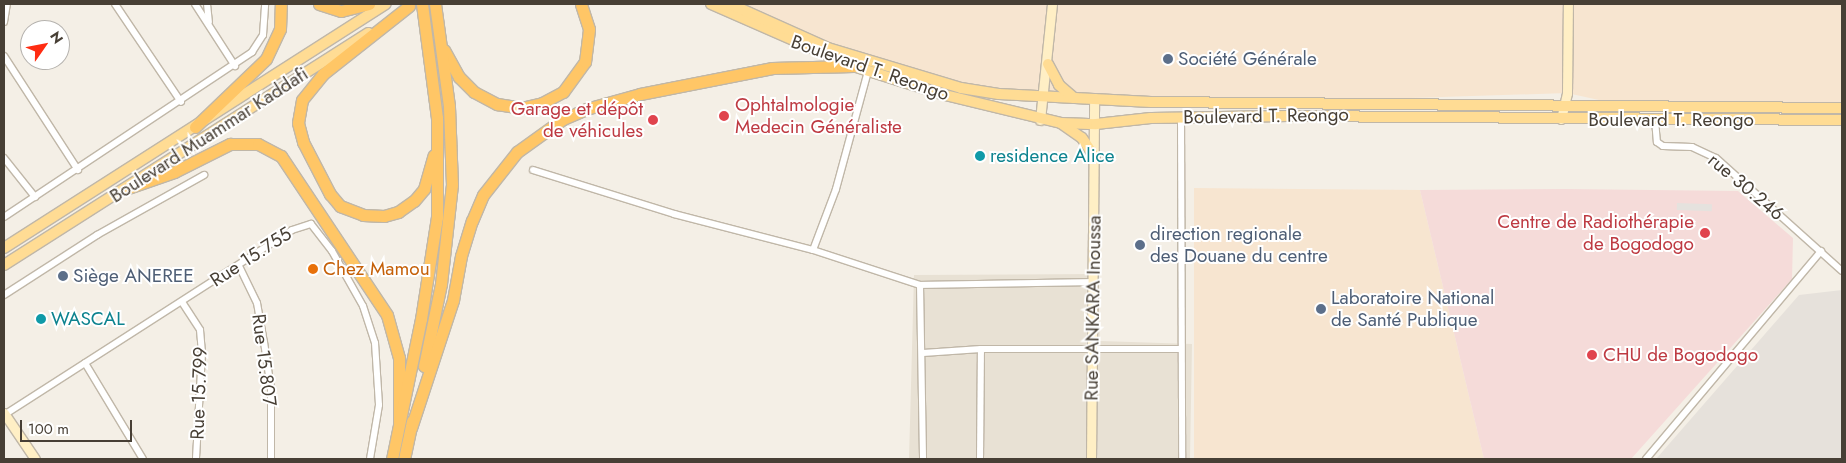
<!DOCTYPE html>
<html>
<head>
<meta charset="utf-8">
<style>
  body { margin:0 }
  #map { position:relative; width:1846px; height:463px; overflow:hidden; background:#f4efe6; font-family:Jost,sans-serif }
  div>[style] { position:absolute }
  [style*='--x'] { left:calc(var(--x)*1px); top:calc(var(--y)*1px); width:calc(var(--w)*1px); rotate:calc(var(--a)*1deg) }
  .residential>* { inset:0; background:#e8e1d4 }
  .commercial>* { inset:0; background:#f7e5d0 }
  .industrial>* { inset:0; background:#e6e1db }
  .medical>* { inset:0; background:#f5dbd9 }
  .parking>* { inset:0; background:#e5e2de; transform-origin:0 0 }
  .roads { filter:drop-shadow(1px 0 #c0b7a8) drop-shadow(-1px 0 #c0b7a8) drop-shadow(0 1px #c0b7a8) drop-shadow(0 -1px #c0b7a8) }
  .street>* { height:6px; margin:-3px; padding:0 3px; transform-origin:3px; border-radius:3px; background:#fff }
  .secondary>* { height:9px; margin:-4.5px; padding:0 4.5px; transform-origin:4.5px; border-radius:4.5px; background:#ffefc5 }
  .primary>* { height:10px; margin:-5px; padding:0 5px; transform-origin:5px; border-radius:5px; background:#ffdc94 }
  .highway>* { height:11px; margin:-5.5px; padding:0 5.5px; transform-origin:5.5px; border-radius:5.5px; background:#ffc666 }
  .dots>* { width:14px; height:14px; translate:-50% -50%; box-sizing:border-box; border:2px solid #fff; border-radius:50% }
  span { translate:-50% -50%; white-space:nowrap; text-align:center; line-height:1.15; -webkit-text-stroke:4px #fff; paint-order:stroke }
  .service-label { font-size:19px; color:#4e5e75 }
  .left { translate:0 -50%; text-align:left }
  .street-label { font-size:19px; color:#473f35 }
  .health-label { font-size:19px; color:#be3a42 }
  .right { translate:-100% -50%; text-align:right }
  .culture-label { font-size:19px; color:#0d838f }
  .food-label { font-size:19px; color:#c56008 }
  .frame { position:absolute; inset:0; border:5px solid #473f35; pointer-events:none }
  .north { position:absolute; left:20px; top:20px; width:50px; height:50px; box-sizing:border-box; background:#fff; border:1px solid #b5b2ae; border-radius:50%; rotate:57deg; font-size:14px; font-weight:700; line-height:20px; text-align:center; color:#473f35 }
  .north::after { content:''; display:block; margin:auto; width:18px; height:22px; background:#ff2c12; clip-path:polygon(50% 0,100% 100%,50% 72%,0 100%) }
  .scale { position:absolute; left:20px; top:420px; width:112px; height:22px; box-sizing:border-box; border:2px solid #473f35; border-top:0; padding-left:6px; font-size:15px; line-height:18px; white-space:nowrap; color:#473f35; -webkit-text-stroke:4px #fff; paint-order:stroke }
</style>
</head>
<body>
<div id="map">
  <div class="residential">
    <div style="clip-path:polygon(1098px 274px,1100px 341px,1192px 344px,1190px 459px,909px 459px,914px 275px)"></div>
  </div>
  <div class="commercial">
    <div style="clip-path:polygon(730px 4px,1842px 4px,1842px 109px,1631px 107px,1567px 93px,1288px 102px,999px 94px,870px 62px)"></div>
    <div style="clip-path:polygon(1194px 188px,1420px 190px,1484px 459px,1194px 459px)"></div>
  </div>
  <div class="industrial">
    <div style="clip-path:polygon(1842px 290px,1842px 459px,1656px 459px,1799px 295px)"></div>
  </div>
  <div class="medical">
    <div style="clip-path:polygon(1565px 189px,1738px 191px,1793px 238px,1792px 279px,1631px 459px,1484px 459px,1420px 190px)"></div>
  </div>
  <div class="parking">
    <div style="left:1677px;top:203px;width:35px;height:7px;rotate:2deg"></div>
  </div>
  <div class="roads">
    <div class="street">
      <div style="--x:115;--y:4;--w:118;--a:56"></div>
      <div style="--x:195;--y:4;--w:74;--a:57.2"></div>
      <div style="--x:207;--y:4;--w:18;--a:84"></div>
      <div style="--x:4;--y:22;--w:18;--a:-81"></div>
      <div style="--x:4;--y:56;--w:136;--a:57"></div>
      <div style="--x:1181;--y:117;--w:342;--a:89.8"></div>
      <div style="--x:1655;--y:120;--w:22;--a:85"></div>
      <div style="--x:1657;--y:142;--w:7;--a:34"></div>
      <div style="--x:1663;--y:146;--w:29;--a:2"></div>
      <div style="--x:1692;--y:147;--w:26;--a:25"></div>
      <div style="--x:1716;--y:158;--w:169;--a:41.9"></div>
      <div style="--x:4;--y:158;--w:50;--a:51.5"></div>
      <div style="--x:533;--y:170;--w:148;--a:17.3"></div>
      <div style="--x:674;--y:214;--w:144;--a:14.5"></div>
      <div style="--x:813;--y:250;--w:113;--a:18.1"></div>
      <div style="--x:920;--y:285;--w:173;--a:-1"></div>
      <div style="--x:4;--y:217;--w:298;--a:-33.6"></div>
      <div style="--x:252;--y:52;--w:20;--a:-57"></div>
      <div style="--x:263;--y:35;--w:31;--a:-86"></div>
      <div style="--x:813;--y:250;--w:65;--a:-69.3"></div>
      <div style="--x:836;--y:189;--w:122;--a:-74.8"></div>
      <div style="--x:239;--y:266;--w:41;--a:64.1"></div>
      <div style="--x:257;--y:303;--w:40;--a:80"></div>
      <div style="--x:264;--y:342;--w:48;--a:81.5"></div>
      <div style="--x:271;--y:389;--w:70;--a:90"></div>
      <div style="--x:920;--y:285;--w:174;--a:89"></div>
      <div style="--x:4;--y:295;--w:111;--a:-32.8"></div>
      <div style="--x:97;--y:235;--w:123;--a:-29.3"></div>
      <div style="--x:182;--y:302;--w:33;--a:57"></div>
      <div style="--x:200;--y:330;--w:24;--a:85"></div>
      <div style="--x:202;--y:354;--w:105;--a:93.3"></div>
      <div style="--x:923;--y:353;--w:58;--a:-3.9"></div>
      <div style="--x:981;--y:349;--w:200;--a:0"></div>
      <div style="--x:85;--y:363;--w:112;--a:58.9"></div>
      <div style="--x:4;--y:415;--w:342;--a:-32.7"></div>
      <div style="--x:292;--y:230;--w:20;--a:-18"></div>
      <div style="--x:311;--y:224;--w:34;--a:52"></div>
      <div style="--x:332;--y:251;--w:63;--a:60.6"></div>
      <div style="--x:363;--y:306;--w:39;--a:72"></div>
      <div style="--x:375;--y:343;--w:62;--a:86.3"></div>
      <div style="--x:379;--y:405;--w:55;--a:99.5"></div>
      <div style="--x:980;--y:459;--w:110;--a:-89.5"></div>
      <div style="--x:1646;--y:459;--w:272;--a:-49.9"></div>
    </div>
    <div class="secondary">
      <div style="--x:1561;--y:119;--w:27;--a:-77"></div>
      <div style="--x:1567;--y:93;--w:89;--a:-89.4"></div>
      <div style="--x:1040;--y:120;--w:117;--a:-84.1"></div>
      <div style="--x:4;--y:413;--w:55;--a:56"></div>
      <div style="--x:1091;--y:459;--w:361;--a:-89.5"></div>
    </div>
    <div class="primary">
      <div style="--x:711;--y:4;--w:155;--a:23.6"></div>
      <div style="--x:853;--y:66;--w:96;--a:17.5"></div>
      <div style="--x:945;--y:95;--w:119;--a:13.6"></div>
      <div style="--x:1061;--y:123;--w:35;--a:2"></div>
      <div style="--x:1096;--y:124;--w:55;--a:-6.2"></div>
      <div style="--x:1151;--y:118;--w:137;--a:-0.8"></div>
      <div style="--x:1288;--y:116;--w:554;--a:0.41"></div>
      <div style="--x:730;--y:4;--w:107;--a:24.2"></div>
      <div style="--x:828;--y:48;--w:139;--a:16.7"></div>
      <div style="--x:961;--y:88;--w:38;--a:9"></div>
      <div style="--x:999;--y:94;--w:152;--a:3"></div>
      <div style="--x:1151;--y:102;--w:691;--a:0.5"></div>
      <div style="--x:1048;--y:64;--w:24;--a:62"></div>
      <div style="--x:1059;--y:85;--w:20;--a:41"></div>
      <div style="--x:1062;--y:124;--w:24;--a:35"></div>
      <div style="--x:1082;--y:138;--w:23;--a:56"></div>
      <div style="--x:4;--y:248;--w:453;--a:-32.6"></div>
      <div style="--x:4;--y:265;--w:432;--a:-32.5"></div>
    </div>
    <div class="highway">
      <div style="--x:319;--y:4;--w:23;--a:18"></div>
      <div style="--x:341;--y:11;--w:29;--a:-14"></div>
      <div style="--x:409;--y:6;--w:110;--a:141.7"></div>
      <div style="--x:323;--y:74;--w:33;--a:129"></div>
      <div style="--x:302;--y:100;--w:23;--a:100"></div>
      <div style="--x:298;--y:123;--w:20;--a:75"></div>
      <div style="--x:303;--y:142;--w:59;--a:62.6"></div>
      <div style="--x:330;--y:194;--w:16;--a:50"></div>
      <div style="--x:340;--y:206;--w:25;--a:21"></div>
      <div style="--x:363;--y:215;--w:21;--a:3"></div>
      <div style="--x:384;--y:216;--w:15;--a:-16"></div>
      <div style="--x:398;--y:212;--w:19;--a:-35"></div>
      <div style="--x:414;--y:201;--w:16;--a:-50"></div>
      <div style="--x:424;--y:189;--w:35;--a:-74"></div>
      <div style="--x:444;--y:50;--w:31;--a:61"></div>
      <div style="--x:459;--y:77;--w:21;--a:45"></div>
      <div style="--x:474;--y:92;--w:26;--a:28"></div>
      <div style="--x:497;--y:104;--w:24;--a:9"></div>
      <div style="--x:521;--y:108;--w:22;--a:-13"></div>
      <div style="--x:542;--y:103;--w:24;--a:-28"></div>
      <div style="--x:563;--y:92;--w:37;--a:-54"></div>
      <div style="--x:585;--y:62;--w:33;--a:-83"></div>
      <div style="--x:589;--y:29;--w:26;--a:-108"></div>
      <div style="--x:195;--y:127;--w:98;--a:-43.8"></div>
      <div style="--x:266;--y:59;--w:33;--a:-65"></div>
      <div style="--x:280;--y:29;--w:25;--a:-88"></div>
      <div style="--x:125;--y:189;--w:52;--a:-19.1"></div>
      <div style="--x:174;--y:172;--w:63;--a:-26.6"></div>
      <div style="--x:230;--y:144;--w:28;--a:0"></div>
      <div style="--x:258;--y:144;--w:26;--a:28"></div>
      <div style="--x:281;--y:156;--w:191;--a:56.3"></div>
      <div style="--x:387;--y:315;--w:45;--a:74.4"></div>
      <div style="--x:399;--y:358;--w:64;--a:90"></div>
      <div style="--x:424;--y:366;--w:84;--a:-78.3"></div>
      <div style="--x:441;--y:284;--w:100;--a:-83.7"></div>
      <div style="--x:452;--y:185;--w:79;--a:-92.2"></div>
      <div style="--x:449;--y:106;--w:103;--a:-97.8"></div>
      <div style="--x:411;--y:428;--w:135;--a:-71.8"></div>
      <div style="--x:453;--y:300;--w:45;--a:-79.7"></div>
      <div style="--x:461;--y:256;--w:37;--a:-73"></div>
      <div style="--x:472;--y:221;--w:28;--a:-67"></div>
      <div style="--x:483;--y:195;--w:55;--a:-51.7"></div>
      <div style="--x:517;--y:152;--w:57;--a:-35.7"></div>
      <div style="--x:563;--y:119;--w:25;--a:-23"></div>
      <div style="--x:586;--y:109;--w:56;--a:-15.5"></div>
      <div style="--x:640;--y:94;--w:135;--a:-11.1"></div>
      <div style="--x:772;--y:68;--w:81;--a:-1.4"></div>
      <div style="--x:392;--y:459;--w:143;--a:-78.3"></div>
      <div style="--x:421;--y:319;--w:103;--a:-81.1"></div>
      <div style="--x:437;--y:217;--w:99;--a:-90"></div>
      <div style="--x:437;--y:118;--w:115;--a:-97.5"></div>
      <div style="--x:404;--y:459;--w:39;--a:-78"></div>
    </div>
  </div>
  <div class="dots">
    <div style="left:1168px;top:59px;background:#5c6f8a"></div>
    <div style="left:724px;top:116px;background:#e0444e"></div>
    <div style="left:653px;top:120px;background:#e0444e"></div>
    <div style="left:980px;top:156px;background:#0f9aa8"></div>
    <div style="left:1705px;top:233px;background:#e0444e"></div>
    <div style="left:1140px;top:245px;background:#5c6f8a"></div>
    <div style="left:313px;top:269px;background:#e8710a"></div>
    <div style="left:63px;top:276px;background:#5c6f8a"></div>
    <div style="left:1321px;top:309px;background:#5c6f8a"></div>
    <div style="left:41px;top:319px;background:#0f9aa8"></div>
    <div style="left:1592px;top:355px;background:#e0444e"></div>
  </div>
  <div class="service-label">
    <span class="left" style="left:1178px;top:59px">Société Générale</span>
    <span class="left" style="left:1150px;top:245px">direction regionale<br>des Douane du centre</span>
    <span class="left" style="left:73px;top:276px">Siège ANEREE</span>
    <span class="left" style="left:1331px;top:309px">Laboratoire National<br>de Santé Publique</span>
  </div>
  <div class="street-label">
    <span style="left:870px;top:68px;rotate:19deg">Boulevard T. Reongo</span>
    <span style="left:1266px;top:116px;rotate:-1deg">Boulevard T. Reongo</span>
    <span style="left:1671px;top:120px">Boulevard T. Reongo</span>
    <span style="left:209px;top:135px;rotate:-33deg">Boulevard Muammar Kaddafi</span>
    <span style="left:1746px;top:187px;rotate:40deg">rue 30.246</span>
    <span style="left:251px;top:257px;rotate:-33deg">Rue 15.755</span>
    <span style="left:1093px;top:308px;rotate:-89deg">Rue SANKARA Inoussa</span>
    <span style="left:264px;top:360px;rotate:83deg">Rue 15.807</span>
    <span style="left:199px;top:393px;rotate:-88deg">Rue 15.799</span>
  </div>
  <div class="health-label">
    <span class="left" style="left:735px;top:116px">Ophtalmologie<br>Medecin Généraliste</span>
    <span class="right" style="left:643px;top:120px">Garage et dépôt<br>de véhicules</span>
    <span class="right" style="left:1694px;top:233px">Centre de Radiothérapie<br>de Bogodogo</span>
    <span class="left" style="left:1603px;top:355px">CHU de Bogodogo</span>
  </div>
  <div class="culture-label">
    <span class="left" style="left:990px;top:156px">residence Alice</span>
    <span class="left" style="left:51px;top:319px">WASCAL</span>
  </div>
  <div class="food-label">
    <span class="left" style="left:323px;top:269px">Chez Mamou</span>
  </div>
  <div class="frame"></div>
  <div class="north">N</div>
  <div class="scale">100 m</div>
</div>
</body>
</html>
